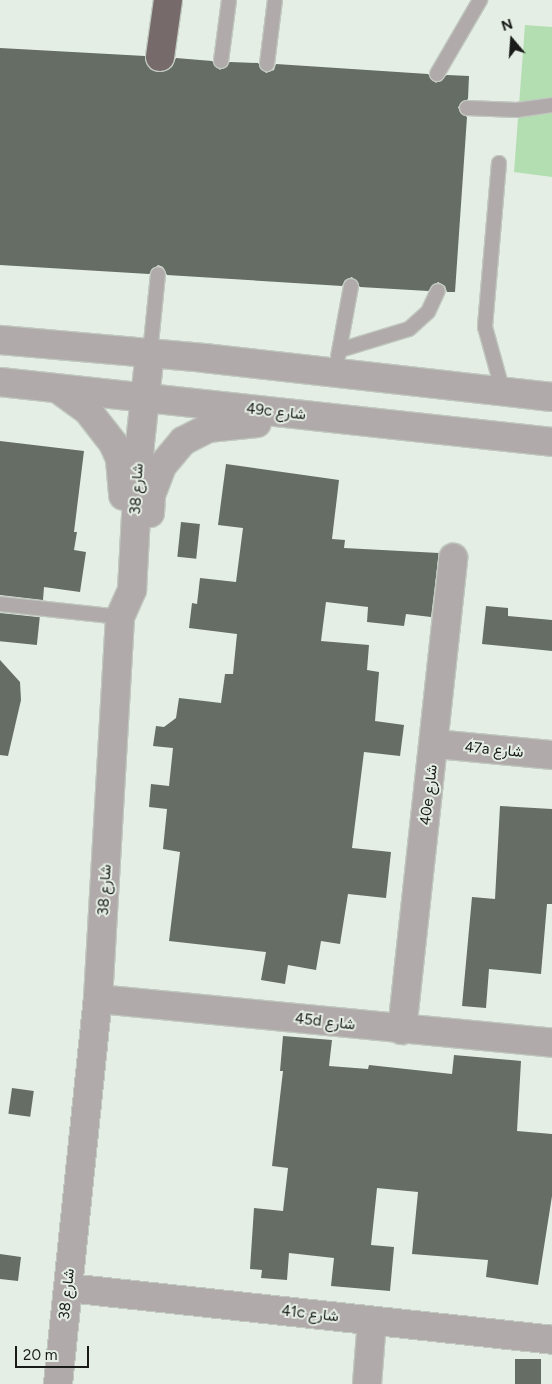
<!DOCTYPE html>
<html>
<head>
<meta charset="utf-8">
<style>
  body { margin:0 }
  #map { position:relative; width:552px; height:1384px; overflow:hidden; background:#e5eee4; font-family:Figtree,Vazirmatn,sans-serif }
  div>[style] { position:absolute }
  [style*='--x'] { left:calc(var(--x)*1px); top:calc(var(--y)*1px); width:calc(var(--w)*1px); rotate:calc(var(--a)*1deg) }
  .green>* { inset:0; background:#b3deb1 }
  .building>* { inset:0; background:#656d65; transform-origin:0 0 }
  .roads { filter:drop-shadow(1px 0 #c0c8bf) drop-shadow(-1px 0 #c0c8bf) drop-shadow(0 1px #c0c8bf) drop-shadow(0 -1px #c0c8bf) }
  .service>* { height:14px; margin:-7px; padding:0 7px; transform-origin:7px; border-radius:7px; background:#b0aaaa }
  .minor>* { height:28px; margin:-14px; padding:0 14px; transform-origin:14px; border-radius:14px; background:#b0aaaa }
  .tertiary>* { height:28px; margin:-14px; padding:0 14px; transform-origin:14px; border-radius:14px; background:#b0aaaa }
  .trunk>* { height:28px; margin:-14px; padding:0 14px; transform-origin:14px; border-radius:14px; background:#766a6a }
  span { translate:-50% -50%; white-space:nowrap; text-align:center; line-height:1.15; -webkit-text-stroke:4px #e5eee4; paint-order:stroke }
  .street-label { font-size:15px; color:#181b18 }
  .north { position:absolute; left:487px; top:15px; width:50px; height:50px; -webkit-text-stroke:4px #e5eee4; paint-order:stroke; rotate:342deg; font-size:14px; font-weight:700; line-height:20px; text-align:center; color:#181b18 }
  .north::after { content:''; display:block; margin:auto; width:18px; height:22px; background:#181b18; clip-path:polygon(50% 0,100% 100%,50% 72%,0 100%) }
  .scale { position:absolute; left:15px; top:1346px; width:74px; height:22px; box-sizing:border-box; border:2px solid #181b18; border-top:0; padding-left:6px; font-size:15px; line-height:18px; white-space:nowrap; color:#181b18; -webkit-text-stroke:4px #e5eee4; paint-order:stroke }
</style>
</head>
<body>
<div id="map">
  <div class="green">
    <div style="clip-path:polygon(525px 25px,552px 27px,552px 177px,514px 172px)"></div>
  </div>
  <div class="building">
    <div style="clip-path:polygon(0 48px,145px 56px,150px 69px,158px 72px,172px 67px,176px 58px,212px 61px,220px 70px,230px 62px,258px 63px,266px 73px,274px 70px,276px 64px,428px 74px,436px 83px,447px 75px,469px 76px,468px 99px,458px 107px,460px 112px,467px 117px,455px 292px,447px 292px,445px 286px,438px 282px,428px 291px,360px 287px,352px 277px,345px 280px,342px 286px,167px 275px,163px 267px,158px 265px,149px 274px,0 265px)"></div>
    <div style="clip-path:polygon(0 441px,84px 451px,74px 532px,77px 532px,74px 550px,86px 552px,80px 592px,44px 587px,43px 600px,0 595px)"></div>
    <div style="clip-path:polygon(226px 464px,339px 480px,332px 539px,345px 540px,344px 548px,439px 553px,431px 617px,406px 614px,404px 626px,367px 622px,368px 607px,326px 602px,321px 641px,369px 645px,367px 670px,379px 672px,375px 721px,404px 725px,400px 756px,364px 752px,352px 848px,391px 852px,386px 898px,348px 894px,340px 944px,321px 941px,316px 970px,288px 965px,285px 984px,261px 980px,266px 952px,169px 941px,180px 852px,163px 849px,167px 809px,149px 807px,151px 784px,169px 786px,173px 748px,153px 746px,156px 726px,164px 727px,176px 718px,179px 698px,221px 703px,225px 674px,233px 674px,237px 634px,189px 628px,192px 603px,197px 604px,200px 578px,236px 582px,243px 528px,218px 525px)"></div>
    <div style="left:181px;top:522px;width:19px;height:35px;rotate:6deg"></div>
    <div style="clip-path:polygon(486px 606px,508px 608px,508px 616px,552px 620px,552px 651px,482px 644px)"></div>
    <div style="left:0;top:613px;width:40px;height:28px;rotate:6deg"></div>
    <div style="clip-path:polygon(0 660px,20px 682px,21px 700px,8px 756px,0 755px)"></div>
    <div style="clip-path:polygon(500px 806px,552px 809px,552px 904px,547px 904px,541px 974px,489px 969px,486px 1008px,462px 1006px,472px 897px,495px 899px)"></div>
    <div style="clip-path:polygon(283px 1036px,332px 1040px,329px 1066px,368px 1069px,369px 1065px,452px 1074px,454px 1055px,521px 1061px,517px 1131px,552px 1134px,552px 1196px,538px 1285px,486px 1277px,488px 1260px,412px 1254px,418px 1192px,377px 1188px,371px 1245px,394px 1247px,390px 1291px,331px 1286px,334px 1258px,289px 1253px,287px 1280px,261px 1278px,262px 1270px,250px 1269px,254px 1208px,283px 1211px,288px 1168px,272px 1166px,283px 1071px,280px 1071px)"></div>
    <div style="left:12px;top:1088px;width:22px;height:26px;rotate:8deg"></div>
    <div style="clip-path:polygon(0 1254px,21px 1257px,18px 1281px,0 1279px)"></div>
    <div style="left:515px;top:1359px;width:26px;height:25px"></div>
  </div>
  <div class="roads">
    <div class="service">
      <div style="--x:221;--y:61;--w:62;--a:-82.5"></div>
      <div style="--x:267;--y:64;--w:64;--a:-82.9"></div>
      <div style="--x:437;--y:74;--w:86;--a:-59.8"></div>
      <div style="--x:467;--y:108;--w:50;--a:2.3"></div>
      <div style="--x:517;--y:110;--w:35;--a:-8"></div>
      <div style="--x:499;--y:163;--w:165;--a:94.9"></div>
      <div style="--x:485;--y:327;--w:67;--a:74.5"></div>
      <div style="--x:340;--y:350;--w:72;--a:-16.9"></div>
      <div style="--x:409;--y:329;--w:25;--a:-42"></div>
      <div style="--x:428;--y:312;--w:23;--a:-65"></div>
      <div style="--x:150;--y:353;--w:79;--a:-84.2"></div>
      <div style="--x:338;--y:357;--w:72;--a:-79.6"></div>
      <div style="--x:0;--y:604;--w:121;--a:6.2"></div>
    </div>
    <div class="minor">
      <div style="--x:435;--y:744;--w:118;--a:5.4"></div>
      <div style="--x:98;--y:999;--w:456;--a:5.5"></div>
      <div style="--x:402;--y:1030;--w:475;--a:-83.8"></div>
      <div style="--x:68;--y:1288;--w:487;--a:6.1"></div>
      <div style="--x:367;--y:1384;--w:63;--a:-85.5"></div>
    </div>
    <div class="tertiary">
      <div style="--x:0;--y:340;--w:205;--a:5"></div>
      <div style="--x:204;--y:358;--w:350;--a:6.4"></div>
      <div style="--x:0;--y:382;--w:555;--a:6.2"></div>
      <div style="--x:58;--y:389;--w:37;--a:36"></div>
      <div style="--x:88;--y:411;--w:41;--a:52"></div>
      <div style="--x:113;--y:443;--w:17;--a:66"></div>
      <div style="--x:120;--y:459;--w:37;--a:85"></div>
      <div style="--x:150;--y:513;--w:18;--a:-87"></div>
      <div style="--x:151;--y:495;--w:31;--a:-69"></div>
      <div style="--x:162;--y:466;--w:33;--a:-50"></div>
      <div style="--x:183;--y:441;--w:28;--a:-27"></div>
      <div style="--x:208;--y:428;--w:49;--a:-5.8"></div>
      <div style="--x:58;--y:1384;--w:387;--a:-84.1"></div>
      <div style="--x:98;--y:999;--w:383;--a:-86.7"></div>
      <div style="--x:120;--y:617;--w:30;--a:-66"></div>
      <div style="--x:132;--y:590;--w:147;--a:-86.9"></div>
      <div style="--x:140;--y:443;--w:91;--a:-83.7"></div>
    </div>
    <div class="trunk">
      <div style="--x:160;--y:57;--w:58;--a:-82"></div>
    </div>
  </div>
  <div class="street-label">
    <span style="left:276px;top:412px;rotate:6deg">49c شارع</span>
    <span style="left:137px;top:489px;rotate:-87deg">شارع 38</span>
    <span style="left:494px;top:750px;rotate:5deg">47a شارع</span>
    <span style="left:429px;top:795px;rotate:-83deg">40e شارع</span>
    <span style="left:105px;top:890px;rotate:-87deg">شارع 38</span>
    <span style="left:325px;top:1022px;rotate:6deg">45d شارع</span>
    <span style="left:67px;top:1294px;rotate:-84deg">شارع 38</span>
    <span style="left:310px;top:1314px;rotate:6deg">41c شارع</span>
  </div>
  <div class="north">N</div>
  <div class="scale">20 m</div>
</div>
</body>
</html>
